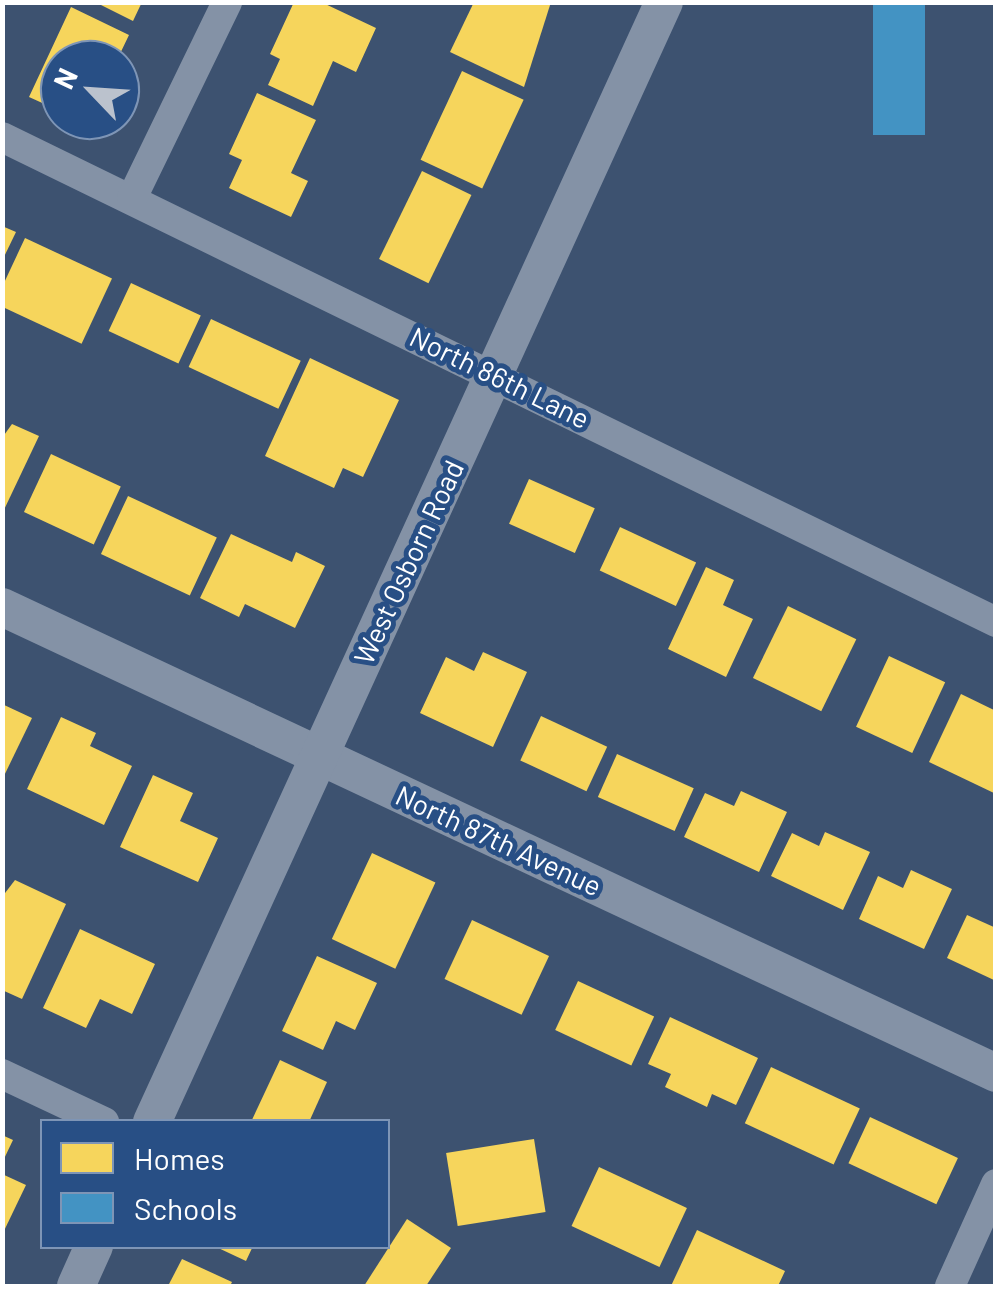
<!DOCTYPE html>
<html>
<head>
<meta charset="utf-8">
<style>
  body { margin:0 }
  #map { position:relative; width:998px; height:1289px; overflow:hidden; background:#3d5270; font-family:Barlow,sans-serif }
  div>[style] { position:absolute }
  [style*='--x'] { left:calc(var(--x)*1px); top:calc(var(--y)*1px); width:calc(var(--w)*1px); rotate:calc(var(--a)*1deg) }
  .homes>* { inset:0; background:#f6d55c; transform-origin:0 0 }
  .schools>* { inset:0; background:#4393c3; transform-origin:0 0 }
  .minor>* { height:30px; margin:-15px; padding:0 15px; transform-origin:15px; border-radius:15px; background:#8492a6 }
  .tertiary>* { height:38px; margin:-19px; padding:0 19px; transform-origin:19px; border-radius:19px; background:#8492a6 }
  span { translate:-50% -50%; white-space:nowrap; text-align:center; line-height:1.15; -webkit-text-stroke:10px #284f85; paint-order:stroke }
  .street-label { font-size:28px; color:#fff }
  .frame { position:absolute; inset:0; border:5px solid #fff; pointer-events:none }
  .legend { position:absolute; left:40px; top:1119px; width:350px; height:130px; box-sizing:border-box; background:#284f85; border:2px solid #7e95b6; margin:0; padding:12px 18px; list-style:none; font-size:30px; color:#fff }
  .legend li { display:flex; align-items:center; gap:20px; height:50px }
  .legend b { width:50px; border:2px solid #7e95b6 }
  .north { position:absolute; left:40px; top:40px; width:100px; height:100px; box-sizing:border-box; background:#284f85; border:2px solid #7e95b6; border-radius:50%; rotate:295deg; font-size:28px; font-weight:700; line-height:40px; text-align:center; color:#fff }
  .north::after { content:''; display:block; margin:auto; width:35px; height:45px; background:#bbc2cd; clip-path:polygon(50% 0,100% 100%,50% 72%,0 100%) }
</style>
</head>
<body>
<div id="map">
  <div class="homes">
    <div style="clip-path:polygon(95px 2px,142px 2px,133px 21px)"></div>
    <div style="clip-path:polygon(294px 2px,321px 2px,376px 28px,356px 72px,333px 61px,313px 106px,268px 85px,280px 59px,270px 54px)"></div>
    <div style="clip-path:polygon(474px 2px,551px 2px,524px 87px,450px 52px)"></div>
    <div style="clip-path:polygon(71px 7px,129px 35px,117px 60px,60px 60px,60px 111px,29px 97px)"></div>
    <div style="left:462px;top:71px;width:68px;height:98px;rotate:25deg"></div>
    <div style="clip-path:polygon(257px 93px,316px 120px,291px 173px,308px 181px,291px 217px,229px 188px,242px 160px,229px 154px)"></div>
    <div style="left:422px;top:171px;width:55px;height:98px;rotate:26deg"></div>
    <div style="clip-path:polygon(2px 226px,16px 232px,2px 261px)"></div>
    <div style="left:25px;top:238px;width:96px;height:72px;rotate:25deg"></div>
    <div style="left:131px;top:283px;width:77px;height:53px;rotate:25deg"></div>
    <div style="left:211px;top:319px;width:99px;height:53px;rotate:25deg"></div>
    <div style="clip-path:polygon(310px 358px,399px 400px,363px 477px,343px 468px,334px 488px,265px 456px)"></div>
    <div style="clip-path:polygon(12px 424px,39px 436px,2px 514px,2px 438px)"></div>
    <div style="left:51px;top:454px;width:77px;height:64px;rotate:25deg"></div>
    <div style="left:529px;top:479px;width:72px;height:49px;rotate:24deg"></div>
    <div style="left:128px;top:496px;width:98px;height:64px;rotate:25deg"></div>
    <div style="left:620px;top:527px;width:84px;height:48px;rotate:25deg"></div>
    <div style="clip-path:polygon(231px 534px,292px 562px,296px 552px,325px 566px,295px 628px,245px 604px,239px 617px,200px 598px)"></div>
    <div style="clip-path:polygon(706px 567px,734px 580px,723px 605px,753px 619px,726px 677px,668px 649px)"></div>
    <div style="left:788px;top:606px;width:76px;height:80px;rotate:26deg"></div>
    <div style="clip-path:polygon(483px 652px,527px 672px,493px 747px,420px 713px,446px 657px,474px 671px)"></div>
    <div style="left:889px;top:656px;width:62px;height:78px;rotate:25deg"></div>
    <div style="clip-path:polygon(961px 694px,996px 711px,996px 794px,929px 762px)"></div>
    <div style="clip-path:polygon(2px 704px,32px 718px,2px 780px)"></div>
    <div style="left:541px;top:716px;width:73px;height:49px;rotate:25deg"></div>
    <div style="clip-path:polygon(61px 717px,96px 733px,90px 746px,132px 766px,104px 825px,27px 789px)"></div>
    <div style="left:617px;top:754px;width:84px;height:47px;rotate:24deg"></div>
    <div style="clip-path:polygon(153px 775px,193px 793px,180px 821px,218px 838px,198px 882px,120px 847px)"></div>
    <div style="clip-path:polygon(741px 791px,787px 812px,759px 872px,684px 837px,705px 793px,734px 806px)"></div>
    <div style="clip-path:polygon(825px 832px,870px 852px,843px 910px,771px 876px,792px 833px,819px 846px)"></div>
    <div style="left:372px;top:853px;width:70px;height:95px;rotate:25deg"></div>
    <div style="clip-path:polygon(911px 870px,952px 889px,924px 949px,859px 919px,878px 876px,903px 888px)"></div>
    <div style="clip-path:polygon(15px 880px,66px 904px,22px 999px,2px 990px,2px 897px)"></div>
    <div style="clip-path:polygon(967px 915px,996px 928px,996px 981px,947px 958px)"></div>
    <div style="left:472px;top:920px;width:85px;height:65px;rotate:25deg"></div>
    <div style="clip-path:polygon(80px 929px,155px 964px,132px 1014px,100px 999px,86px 1028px,43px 1008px)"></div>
    <div style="clip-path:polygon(317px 956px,377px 983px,355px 1030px,336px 1021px,323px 1050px,282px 1031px)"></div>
    <div style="left:578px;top:981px;width:84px;height:54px;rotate:25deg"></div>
    <div style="clip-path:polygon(670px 1017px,758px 1058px,736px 1105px,712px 1094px,707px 1107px,665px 1087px,671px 1074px,648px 1064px)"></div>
    <div style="clip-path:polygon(280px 1060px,327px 1082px,309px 1122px,251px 1122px)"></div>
    <div style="left:771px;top:1067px;width:98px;height:62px;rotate:25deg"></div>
    <div style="left:870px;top:1117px;width:97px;height:51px;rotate:25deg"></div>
    <div style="clip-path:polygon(2px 1135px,13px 1140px,2px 1163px)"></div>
    <div style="left:534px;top:1139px;width:74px;height:89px;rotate:81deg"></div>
    <div style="left:599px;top:1167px;width:97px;height:65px;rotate:25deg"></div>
    <div style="clip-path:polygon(2px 1174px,26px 1185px,2px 1235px)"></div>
    <div style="clip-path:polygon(407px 1219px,451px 1248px,426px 1286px,364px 1286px)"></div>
    <div style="clip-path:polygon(697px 1230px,785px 1271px,778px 1286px,671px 1286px)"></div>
    <div style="clip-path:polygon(214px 1246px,253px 1246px,246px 1261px)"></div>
    <div style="clip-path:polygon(182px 1259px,232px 1282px,230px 1286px,168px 1286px)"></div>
  </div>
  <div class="schools">
    <div style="left:873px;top:2px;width:52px;height:133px"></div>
  </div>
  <div class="minor">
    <div style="--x:2;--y:137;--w:1106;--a:26.01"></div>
    <div style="--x:132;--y:198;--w:218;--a:-64.1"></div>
    <div style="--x:2;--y:1074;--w:113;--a:25.2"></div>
    <div style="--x:950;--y:1286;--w:112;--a:-65.7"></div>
  </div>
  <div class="tertiary">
    <div style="--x:2;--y:607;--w:1098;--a:25.12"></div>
    <div style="--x:152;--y:1122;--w:1231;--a:-65.43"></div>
    <div style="--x:76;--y:1286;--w:44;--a:-65.8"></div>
  </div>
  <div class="street-label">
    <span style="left:500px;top:377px;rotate:26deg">North 86th Lane</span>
    <span style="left:408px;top:562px;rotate:-65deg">West Osborn Road</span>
    <span style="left:499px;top:840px;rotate:25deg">North 87th Avenue</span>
  </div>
  <div class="frame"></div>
  <ul class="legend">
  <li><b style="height:28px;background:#f6d55c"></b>Homes</li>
  <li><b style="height:28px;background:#4393c3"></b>Schools</li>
  </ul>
  <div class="north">N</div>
</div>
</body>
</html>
